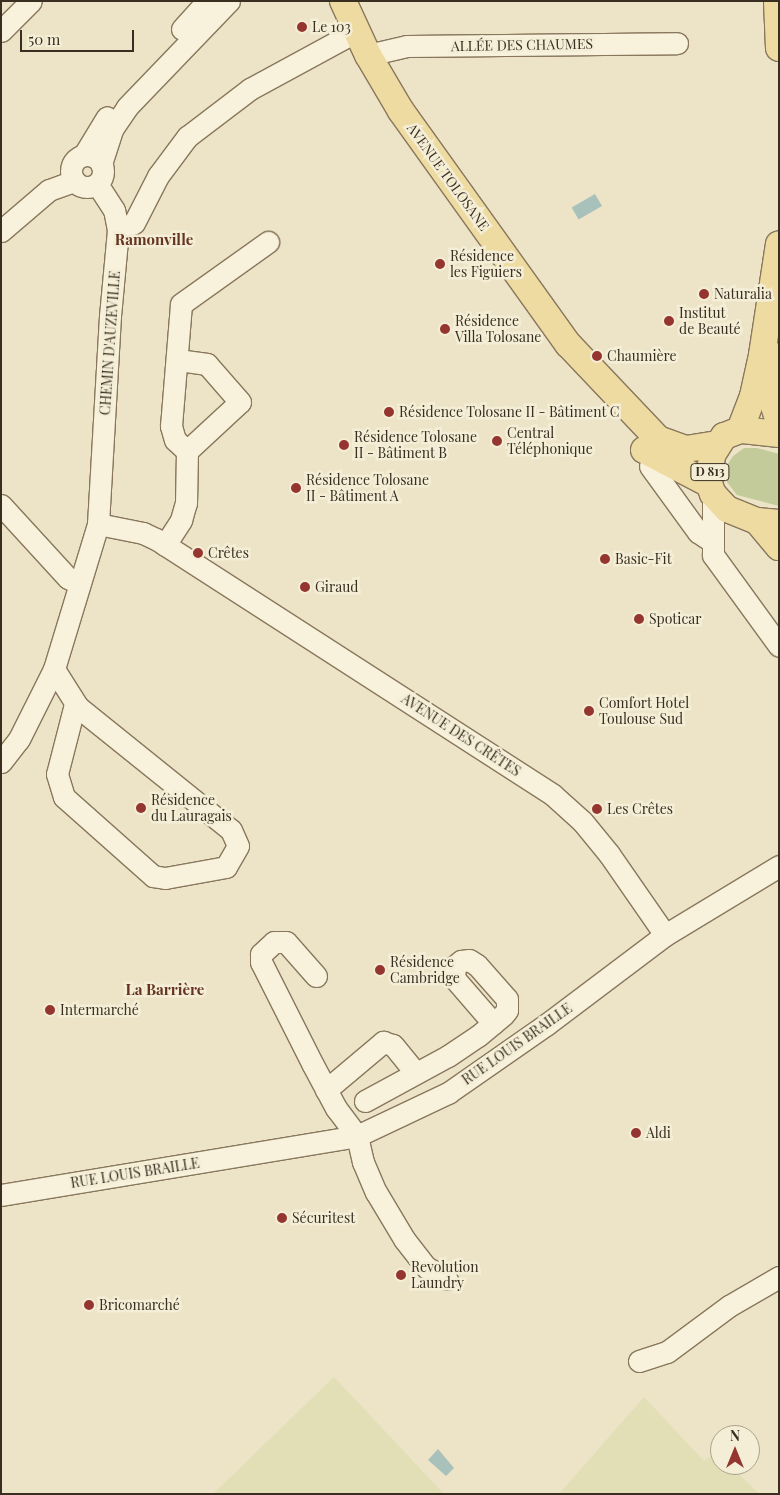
<!DOCTYPE html>
<html>
<head>
<meta charset="utf-8">
<style>
  body { margin:0 }
  #map { position:relative; width:780px; height:1495px; overflow:hidden; background:#ede4c7; font-family:"Playfair Display",serif }
  div>[style] { position:absolute }
  [style*='--x'] { left:calc(var(--x)*1px); top:calc(var(--y)*1px); width:calc(var(--w)*1px); rotate:calc(var(--a)*1deg) }
  .farmland>* { inset:0; background:#e2deb5 }
  .green>* { inset:0; background:#c3cb9b }
  .water>* { inset:0; background:#a8c1bb; transform-origin:0 0 }
  .roads { filter:drop-shadow(1px 0 #88775d) drop-shadow(-1px 0 #88775d) drop-shadow(0 1px #88775d) drop-shadow(0 -1px #88775d) }
  .minor>* { height:21px; margin:-10.5px; padding:0 10.5px; transform-origin:10.5px; border-radius:10.5px; background:#f8f1db }
  .minor>.ring { margin:-10.5px; padding:0; box-sizing:content-box; background:none; border:21px solid #f8f1db; border-radius:50% }
  .major>* { height:26px; margin:-13px; padding:0 13px; transform-origin:13px; border-radius:13px; background:#eedba1 }
  .dots>* { width:14px; height:14px; translate:-50% -50%; box-sizing:border-box; border:2px solid #f5eed7; border-radius:50% }
  span { translate:-50% -50%; white-space:nowrap; text-align:center; line-height:1.15; -webkit-text-stroke:5px #f5eed7; paint-order:stroke }
  .shield-label span { padding:1px 4px; background:#f5eed7; border:1px solid; border-radius:4px; -webkit-text-stroke-width:0 }
  .shield-label { font-size:12px; color:#392e20; font-weight:700 }
  .poi-label { font-size:14px; color:#392e20 }
  .left { translate:0 -50%; text-align:left }
  .street-label { font-size:14px; color:#392e20 }
  .neighbourhood-label { font-size:15px; color:#643321; font-weight:700 }
  .frame { position:absolute; inset:0; border:2px solid #392e20; pointer-events:none }
  .north { position:absolute; left:710px; top:1425px; width:50px; height:50px; box-sizing:border-box; background:#f5eed7; border:1px solid #aaa18e; border-radius:50%; rotate:0deg; font-size:14px; font-weight:700; line-height:20px; text-align:center; color:#392e20 }
  .north::after { content:''; display:block; margin:auto; width:18px; height:22px; background:#95352f; clip-path:polygon(50% 0,100% 100%,50% 72%,0 100%) }
  .scale { position:absolute; left:20px; top:30px; width:114px; height:22px; box-sizing:border-box; border:2px solid #392e20; border-top:0; padding-left:6px; font-size:15px; line-height:18px; white-space:nowrap; color:#392e20; -webkit-text-stroke:4px #f5eed7; paint-order:stroke }
</style>
</head>
<body>
<div id="map">
  <div class="farmland">
    <div style="clip-path:polygon(334px 1377px,444px 1494px,213px 1494px)"></div>
    <div style="clip-path:polygon(644px 1397px,704px 1461px,717px 1452px,720px 1465px,730px 1465px,759px 1494px,559px 1494px)"></div>
  </div>
  <div class="green">
    <div style="clip-path:polygon(744px 448px,757px 448px,779px 454px,779px 506px,737px 495px,727px 482px,726px 467px,733px 456px)"></div>
  </div>
  <div class="water">
    <div style="left:595px;top:194px;width:14px;height:27px;rotate:60deg"></div>
    <div style="clip-path:polygon(438px 1449px,454px 1468px,446px 1476px,428px 1460px)"></div>
  </div>
  <div class="roads">
    <div class="minor">
      <div style="--x:182;--y:29;--w:38;--a:-48"></div>
      <div style="--x:1;--y:31;--w:42;--a:-45"></div>
      <div style="--x:368;--y:55;--w:40;--a:-13"></div>
      <div style="--x:407;--y:46;--w:270;--a:-0.6"></div>
      <div style="--x:84;--y:155;--w:44;--a:-58.8"></div>
      <div class="ring" style="left:71px;top:155px;width:11px;height:11px"></div>
      <div style="--x:101;--y:164;--w:38;--a:-72"></div>
      <div style="--x:113;--y:128;--w:25;--a:-56"></div>
      <div style="--x:127;--y:107;--w:147;--a:-46.1"></div>
      <div style="--x:118;--y:230;--w:17;--a:-24"></div>
      <div style="--x:134;--y:223;--w:53;--a:-62.9"></div>
      <div style="--x:158;--y:176;--w:49;--a:-53.4"></div>
      <div style="--x:187;--y:137;--w:79;--a:-37.3"></div>
      <div style="--x:250;--y:89;--w:122;--a:-28.5"></div>
      <div style="--x:1;--y:231;--w:63;--a:-40.5"></div>
      <div style="--x:49;--y:190;--w:27;--a:-20"></div>
      <div style="--x:187;--y:451;--w:16;--a:-137"></div>
      <div style="--x:175;--y:440;--w:15;--a:-106"></div>
      <div style="--x:171;--y:426;--w:122;--a:-85.3"></div>
      <div style="--x:181;--y:304;--w:107;--a:-35.5"></div>
      <div style="--x:650;--y:466;--w:82;--a:54"></div>
      <div style="--x:698;--y:532;--w:18;--a:34"></div>
      <div style="--x:713;--y:494;--w:61;--a:90"></div>
      <div style="--x:713;--y:555;--w:112;--a:54"></div>
      <div style="--x:1;--y:505;--w:99;--a:47.5"></div>
      <div style="--x:68;--y:578;--w:13;--a:27"></div>
      <div style="--x:98;--y:524;--w:46;--a:11.3"></div>
      <div style="--x:143;--y:533;--w:14;--a:25"></div>
      <div style="--x:156;--y:539;--w:472;--a:32.8"></div>
      <div style="--x:553;--y:795;--w:39;--a:42"></div>
      <div style="--x:582;--y:821;--w:43;--a:50.7"></div>
      <div style="--x:609;--y:854;--w:98;--a:55.3"></div>
      <div style="--x:165;--y:545;--w:30;--a:-57"></div>
      <div style="--x:181;--y:520;--w:18;--a:-74"></div>
      <div style="--x:186;--y:503;--w:52;--a:-88.9"></div>
      <div style="--x:187;--y:451;--w:72;--a:-42.8"></div>
      <div style="--x:240;--y:402;--w:50;--a:-131"></div>
      <div style="--x:207;--y:364;--w:30;--a:-172"></div>
      <div style="--x:54;--y:669;--w:45;--a:57.7"></div>
      <div style="--x:78;--y:707;--w:196;--a:38.8"></div>
      <div style="--x:231;--y:830;--w:17;--a:66"></div>
      <div style="--x:238;--y:846;--w:24;--a:120"></div>
      <div style="--x:226;--y:867;--w:62;--a:169.8"></div>
      <div style="--x:165;--y:878;--w:12;--a:-171"></div>
      <div style="--x:153;--y:876;--w:119;--a:-138.4"></div>
      <div style="--x:64;--y:797;--w:24;--a:-107"></div>
      <div style="--x:57;--y:774;--w:72;--a:-75.6"></div>
      <div style="--x:1;--y:762;--w:29;--a:-52"></div>
      <div style="--x:19;--y:739;--w:78;--a:-63.4"></div>
      <div style="--x:54;--y:669;--w:152;--a:-73.1"></div>
      <div style="--x:98;--y:524;--w:208;--a:-86.7"></div>
      <div style="--x:110;--y:316;--w:86;--a:-84.7"></div>
      <div style="--x:118;--y:230;--w:20;--a:-101"></div>
      <div style="--x:114;--y:210;--w:31;--a:-123"></div>
      <div style="--x:316;--y:976;--w:45;--a:-131.4"></div>
      <div style="--x:286;--y:942;--w:12;--a:180"></div>
      <div style="--x:274;--y:942;--w:18;--a:137"></div>
      <div style="--x:261;--y:954;--w:8;--a:90"></div>
      <div style="--x:261;--y:962;--w:115;--a:63.2"></div>
      <div style="--x:313;--y:1065;--w:49;--a:61.9"></div>
      <div style="--x:336;--y:1108;--w:35;--a:53"></div>
      <div style="--x:357;--y:1136;--w:27;--a:77"></div>
      <div style="--x:363;--y:1162;--w:33;--a:67"></div>
      <div style="--x:376;--y:1192;--w:55;--a:59.2"></div>
      <div style="--x:404;--y:1239;--w:36;--a:52"></div>
      <div style="--x:426;--y:1267;--w:24;--a:30"></div>
      <div style="--x:326;--y:1090;--w:75;--a:-40.1"></div>
      <div style="--x:383;--y:1042;--w:10;--a:17"></div>
      <div style="--x:393;--y:1045;--w:36;--a:51"></div>
      <div style="--x:365;--y:1101;--w:94;--a:-28.5"></div>
      <div style="--x:448;--y:1056;--w:36;--a:-34"></div>
      <div style="--x:478;--y:1036;--w:34;--a:-40"></div>
      <div style="--x:504;--y:1014;--w:5;--a:-53"></div>
      <div style="--x:507;--y:1010;--w:11;--a:-90"></div>
      <div style="--x:507;--y:999;--w:45;--a:-131.4"></div>
      <div style="--x:477;--y:965;--w:9;--a:-148"></div>
      <div style="--x:469;--y:960;--w:8;--a:173"></div>
      <div style="--x:461;--y:961;--w:8;--a:140"></div>
      <div style="--x:455;--y:966;--w:12;--a:95"></div>
      <div style="--x:454;--y:978;--w:60;--a:49.1"></div>
      <div style="--x:1;--y:1195;--w:361;--a:-9.4"></div>
      <div style="--x:357;--y:1136;--w:101;--a:-25.3"></div>
      <div style="--x:448;--y:1093;--w:121;--a:-34.9"></div>
      <div style="--x:547;--y:1024;--w:148;--a:-37"></div>
      <div style="--x:665;--y:935;--w:133;--a:-31.2"></div>
      <div style="--x:639;--y:1361;--w:29;--a:-18"></div>
      <div style="--x:667;--y:1352;--w:77;--a:-36.6"></div>
      <div style="--x:729;--y:1306;--w:58;--a:-30.1"></div>
    </div>
    <div class="major">
      <div style="--x:343;--y:1;--w:60;--a:65.2"></div>
      <div style="--x:368;--y:55;--w:65;--a:59.5"></div>
      <div style="--x:401;--y:111;--w:287;--a:54.4"></div>
      <div style="--x:568;--y:344;--w:131;--a:46.5"></div>
      <div style="--x:658;--y:439;--w:30;--a:20"></div>
      <div style="--x:686;--y:449;--w:30;--a:-9"></div>
      <div style="--x:777;--y:1;--w:47;--a:87.6"></div>
      <div style="--x:774;--y:356;--w:44;--a:92.6"></div>
      <div style="--x:772;--y:400;--w:23;--a:72"></div>
      <div style="--x:740;--y:430;--w:36;--a:-69"></div>
      <div style="--x:753;--y:396;--w:42;--a:-77.6"></div>
      <div style="--x:762;--y:355;--w:112;--a:-81.3"></div>
      <div style="--x:779;--y:434;--w:39;--a:-174"></div>
      <div style="--x:740;--y:430;--w:17;--a:159"></div>
      <div style="--x:724;--y:436;--w:22;--a:122"></div>
      <div style="--x:712;--y:455;--w:29;--a:96"></div>
      <div style="--x:709;--y:484;--w:11;--a:68"></div>
      <div style="--x:713;--y:494;--w:21;--a:47"></div>
      <div style="--x:727;--y:509;--w:32;--a:22"></div>
      <div style="--x:757;--y:521;--w:22;--a:5"></div>
      <div style="--x:644;--y:450;--w:73;--a:27.6"></div>
      <div style="--x:757;--y:521;--w:34;--a:50"></div>
    </div>
  </div>
  <div class="dots">
    <div style="left:302px;top:27px;background:#95352f"></div>
    <div style="left:440px;top:264px;background:#95352f"></div>
    <div style="left:704px;top:294px;background:#95352f"></div>
    <div style="left:669px;top:321px;background:#95352f"></div>
    <div style="left:445px;top:329px;background:#95352f"></div>
    <div style="left:597px;top:356px;background:#95352f"></div>
    <div style="left:389px;top:412px;background:#95352f"></div>
    <div style="left:497px;top:441px;background:#95352f"></div>
    <div style="left:344px;top:445px;background:#95352f"></div>
    <div style="left:296px;top:488px;background:#95352f"></div>
    <div style="left:198px;top:553px;background:#95352f"></div>
    <div style="left:605px;top:559px;background:#95352f"></div>
    <div style="left:305px;top:587px;background:#95352f"></div>
    <div style="left:639px;top:619px;background:#95352f"></div>
    <div style="left:589px;top:711px;background:#95352f"></div>
    <div style="left:141px;top:808px;background:#95352f"></div>
    <div style="left:597px;top:809px;background:#95352f"></div>
    <div style="left:380px;top:970px;background:#95352f"></div>
    <div style="left:50px;top:1010px;background:#95352f"></div>
    <div style="left:636px;top:1133px;background:#95352f"></div>
    <div style="left:282px;top:1218px;background:#95352f"></div>
    <div style="left:401px;top:1275px;background:#95352f"></div>
    <div style="left:89px;top:1305px;background:#95352f"></div>
  </div>
  <div class="shield-label">
    <span style="left:710px;top:472px">D 813</span>
  </div>
  <div class="poi-label">
    <span class="left" style="left:312px;top:27px">Le 103</span>
    <span class="left" style="left:450px;top:264px">Résidence<br>les Figuiers</span>
    <span class="left" style="left:714px;top:294px">Naturalia</span>
    <span class="left" style="left:679px;top:321px">Institut<br>de Beauté</span>
    <span class="left" style="left:455px;top:329px">Résidence<br>Villa Tolosane</span>
    <span class="left" style="left:607px;top:356px">Chaumière</span>
    <span class="left" style="left:399px;top:412px">Résidence Tolosane II - Bâtiment C</span>
    <span class="left" style="left:507px;top:441px">Central<br>Téléphonique</span>
    <span class="left" style="left:354px;top:445px">Résidence Tolosane<br>II - Bâtiment B</span>
    <span class="left" style="left:306px;top:488px">Résidence Tolosane<br>II - Bâtiment A</span>
    <span class="left" style="left:208px;top:553px">Crêtes</span>
    <span class="left" style="left:615px;top:559px">Basic-Fit</span>
    <span class="left" style="left:315px;top:587px">Giraud</span>
    <span class="left" style="left:649px;top:619px">Spoticar</span>
    <span class="left" style="left:599px;top:711px">Comfort Hotel<br>Toulouse Sud</span>
    <span class="left" style="left:151px;top:808px">Résidence<br>du Lauragais</span>
    <span class="left" style="left:607px;top:809px">Les Crêtes</span>
    <span class="left" style="left:390px;top:970px">Résidence<br>Cambridge</span>
    <span class="left" style="left:60px;top:1010px">Intermarché</span>
    <span class="left" style="left:646px;top:1133px">Aldi</span>
    <span class="left" style="left:292px;top:1218px">Sécuritest</span>
    <span class="left" style="left:411px;top:1275px">Revolution<br>Laundry</span>
    <span class="left" style="left:99px;top:1305px">Bricomarché</span>
  </div>
  <div class="street-label">
    <span style="left:522px;top:45px;rotate:-1deg">ALLÉE DES CHAUMES</span>
    <span style="left:448px;top:177px;rotate:54deg">AVENUE TOLOSANE</span>
    <span style="left:110px;top:343px;rotate:-86deg">CHEMIN D'AUZEVILLE</span>
    <span style="left:461px;top:735px;rotate:33deg">AVENUE DES CRÊTES</span>
    <span style="left:517px;top:1044px;rotate:-35deg">RUE LOUIS BRAILLE</span>
    <span style="left:135px;top:1173px;rotate:-9deg">RUE LOUIS BRAILLE</span>
  </div>
  <div class="neighbourhood-label">
    <span style="left:154px;top:240px">Ramonville</span>
    <span style="left:165px;top:990px">La Barrière</span>
  </div>
  <div class="frame"></div>
  <div class="north">N</div>
  <div class="scale">50 m</div>
</div>
</body>
</html>
